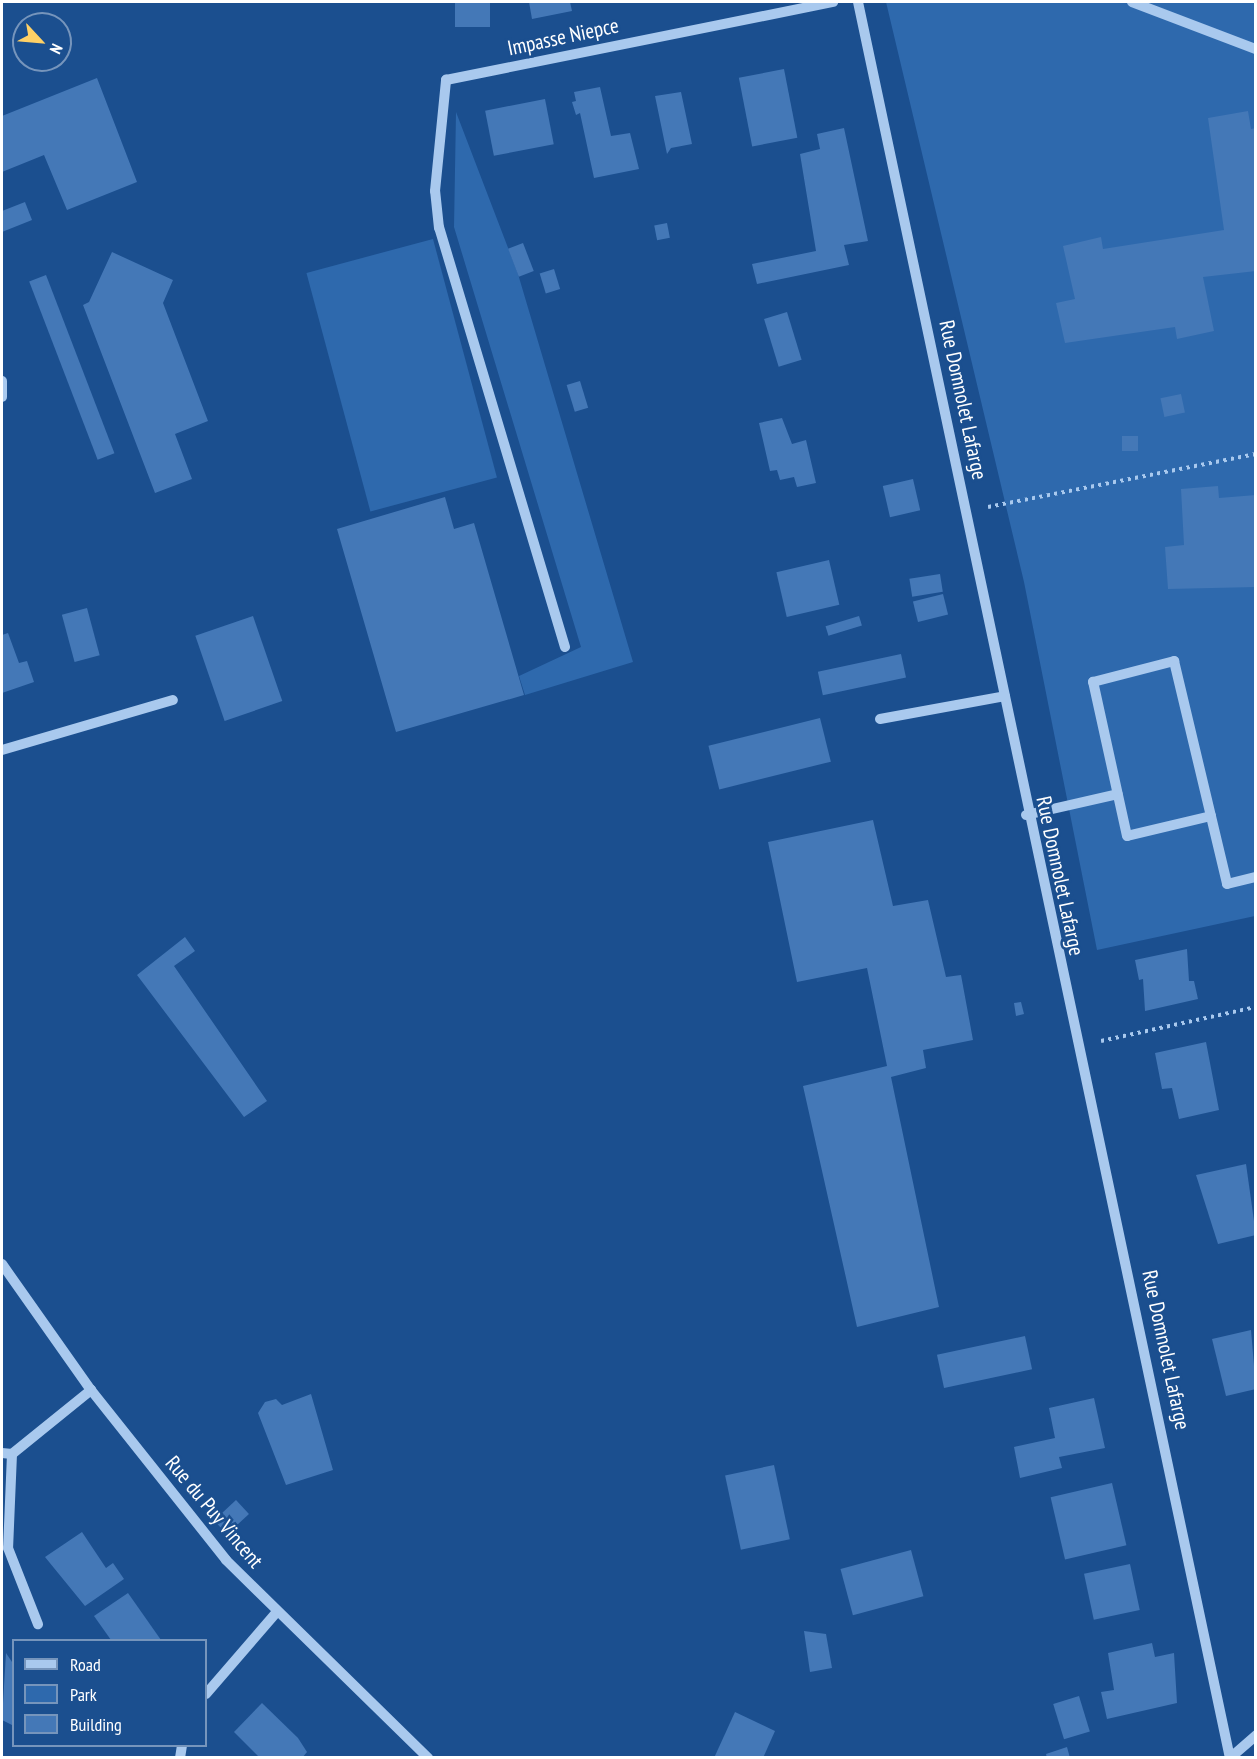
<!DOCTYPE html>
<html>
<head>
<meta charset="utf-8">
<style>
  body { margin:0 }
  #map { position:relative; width:1257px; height:1759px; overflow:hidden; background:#1b4f8f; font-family:"PT Sans Narrow",sans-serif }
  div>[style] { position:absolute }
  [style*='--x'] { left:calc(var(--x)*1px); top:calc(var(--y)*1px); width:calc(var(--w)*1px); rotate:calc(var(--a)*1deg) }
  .green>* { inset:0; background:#2e69ad; transform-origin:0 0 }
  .building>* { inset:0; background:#4478b7; transform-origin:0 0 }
  .path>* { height:4px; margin-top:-2px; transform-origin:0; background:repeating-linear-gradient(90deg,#a9c9ee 0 3px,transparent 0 7.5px) }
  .minor>* { height:10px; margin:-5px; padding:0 5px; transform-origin:5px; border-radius:5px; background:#a9c9ee }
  span { translate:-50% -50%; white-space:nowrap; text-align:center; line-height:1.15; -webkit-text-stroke:5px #1b4f8f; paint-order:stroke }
  .street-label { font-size:21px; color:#fff }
  .frame { position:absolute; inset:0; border:3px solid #fff; pointer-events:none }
  .legend { position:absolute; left:12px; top:1639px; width:195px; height:108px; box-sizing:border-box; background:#1b4f8f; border:2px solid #7695bc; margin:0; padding:8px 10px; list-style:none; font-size:18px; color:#fff }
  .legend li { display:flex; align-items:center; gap:12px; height:30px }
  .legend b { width:30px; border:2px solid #7695bc }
  .north { position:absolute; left:12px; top:12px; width:60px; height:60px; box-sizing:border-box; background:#1b4f8f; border:2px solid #7695bc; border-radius:50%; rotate:116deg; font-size:16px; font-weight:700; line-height:24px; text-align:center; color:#fff }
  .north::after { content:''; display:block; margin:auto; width:21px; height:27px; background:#ffd166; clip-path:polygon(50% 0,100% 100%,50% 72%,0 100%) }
</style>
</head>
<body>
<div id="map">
  <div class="green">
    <div style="clip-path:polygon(886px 2px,1255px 2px,1255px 916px,1097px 950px,1024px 582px)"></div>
    <div style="clip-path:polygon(456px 112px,518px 274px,633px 662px,525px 695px,519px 676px,581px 647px,454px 227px)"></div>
    <div style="left:433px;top:239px;width:247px;height:131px;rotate:75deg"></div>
  </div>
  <div class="building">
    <div style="left:455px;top:2px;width:35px;height:25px"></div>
    <div style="clip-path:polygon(529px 2px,570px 2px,572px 11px,532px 19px)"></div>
    <div style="left:784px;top:69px;width:70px;height:46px;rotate:79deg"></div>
    <div style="clip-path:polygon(97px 78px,137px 182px,67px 210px,44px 155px,2px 172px,2px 116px)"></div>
    <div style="clip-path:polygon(600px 87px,611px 136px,630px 133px,639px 169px,594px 178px,580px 113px,576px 115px,572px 102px,576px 101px,574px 92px)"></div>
    <div style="clip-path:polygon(681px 92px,692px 144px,671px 148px,667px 154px,655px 96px)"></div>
    <div style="left:545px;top:99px;width:46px;height:61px;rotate:79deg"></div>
    <div style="clip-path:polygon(1248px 111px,1251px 129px,1256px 128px,1256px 271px,1203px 277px,1214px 331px,1177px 339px,1175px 327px,1065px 343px,1056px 303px,1075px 299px,1063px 246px,1101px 237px,1103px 249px,1224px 230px,1208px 118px)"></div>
    <div style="clip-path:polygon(844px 128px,868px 241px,844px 245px,849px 265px,757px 284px,752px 264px,816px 251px,800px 154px,820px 149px,817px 134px)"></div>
    <div style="clip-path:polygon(25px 202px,32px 220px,2px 232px,2px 211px)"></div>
    <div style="left:667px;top:223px;width:15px;height:13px;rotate:79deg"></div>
    <div style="left:523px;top:243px;width:30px;height:16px;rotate:69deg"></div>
    <div style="clip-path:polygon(112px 252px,173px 280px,163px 303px,208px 421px,175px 434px,192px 479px,155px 493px,83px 305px,89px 302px)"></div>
    <div style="left:554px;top:269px;width:21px;height:15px;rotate:73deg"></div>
    <div style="left:46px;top:275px;width:191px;height:18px;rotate:69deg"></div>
    <div style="left:787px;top:312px;width:50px;height:24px;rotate:73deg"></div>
    <div style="left:580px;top:381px;width:28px;height:14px;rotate:73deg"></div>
    <div style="left:1181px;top:394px;width:19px;height:21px;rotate:78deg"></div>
    <div style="clip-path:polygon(782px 418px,792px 444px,806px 440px,816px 483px,797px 487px,794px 477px,780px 480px,777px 470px,770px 471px,759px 423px)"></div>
    <div style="left:1122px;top:436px;width:16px;height:15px"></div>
    <div style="left:913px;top:479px;width:32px;height:31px;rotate:77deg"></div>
    <div style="clip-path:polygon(1218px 486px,1219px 498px,1256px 495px,1256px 587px,1168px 589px,1165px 547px,1184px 545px,1181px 489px)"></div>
    <div style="clip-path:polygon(445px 497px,454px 529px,474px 523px,524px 695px,396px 732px,337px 529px)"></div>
    <div style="left:829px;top:560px;width:46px;height:54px;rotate:77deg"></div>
    <div style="left:940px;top:574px;width:18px;height:31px;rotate:81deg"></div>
    <div style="left:943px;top:594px;width:21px;height:31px;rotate:76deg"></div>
    <div style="left:87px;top:608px;width:49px;height:26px;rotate:75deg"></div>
    <div style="left:253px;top:616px;width:90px;height:61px;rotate:71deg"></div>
    <div style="left:859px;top:616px;width:10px;height:35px;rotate:73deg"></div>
    <div style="clip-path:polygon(8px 633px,19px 663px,27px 661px,34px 682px,2px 693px,2px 635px)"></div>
    <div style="left:901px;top:654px;width:24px;height:85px;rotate:78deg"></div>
    <div style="left:820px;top:718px;width:45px;height:115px;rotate:76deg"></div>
    <div style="clip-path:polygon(873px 820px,893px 906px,928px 900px,946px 977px,961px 975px,973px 1040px,923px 1050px,926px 1068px,891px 1077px,939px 1307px,857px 1327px,803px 1086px,887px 1066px,867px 968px,797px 982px,768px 842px)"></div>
    <div style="clip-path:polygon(185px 937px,195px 951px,174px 966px,267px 1101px,244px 1117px,137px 975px)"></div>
    <div style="clip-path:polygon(1187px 949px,1189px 981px,1194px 981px,1198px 999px,1145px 1011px,1143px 979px,1139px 980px,1135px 960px)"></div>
    <div style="clip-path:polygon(1021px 1002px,1024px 1014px,1016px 1016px,1014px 1003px)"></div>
    <div style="clip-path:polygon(1206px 1042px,1219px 1110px,1179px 1119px,1172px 1088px,1162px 1089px,1155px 1053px)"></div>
    <div style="clip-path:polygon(1246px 1164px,1256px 1235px,1218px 1244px,1196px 1175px)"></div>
    <div style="clip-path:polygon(1251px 1330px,1256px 1389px,1226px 1396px,1212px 1339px)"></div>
    <div style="left:1025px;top:1336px;width:34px;height:90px;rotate:78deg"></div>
    <div style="clip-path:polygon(311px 1394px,333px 1470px,286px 1485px,258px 1413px,265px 1402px,276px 1399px,282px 1405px)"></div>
    <div style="clip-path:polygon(1094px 1398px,1105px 1448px,1059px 1457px,1062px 1468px,1020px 1478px,1014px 1447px,1055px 1438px,1049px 1408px)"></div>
    <div style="left:774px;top:1465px;width:76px;height:50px;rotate:78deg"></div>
    <div style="left:1112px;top:1483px;width:64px;height:63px;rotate:77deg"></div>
    <div style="left:236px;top:1500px;width:19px;height:30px;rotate:47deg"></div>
    <div style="clip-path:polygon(82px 1532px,106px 1568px,113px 1563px,124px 1579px,85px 1606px,45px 1557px)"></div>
    <div style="left:911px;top:1550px;width:48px;height:73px;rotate:75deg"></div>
    <div style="left:1130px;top:1564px;width:47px;height:47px;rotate:78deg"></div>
    <div style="clip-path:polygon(128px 1593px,161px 1640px,111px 1640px,94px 1616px)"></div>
    <div style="clip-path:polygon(804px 1631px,826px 1634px,832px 1668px,810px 1672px)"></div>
    <div style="clip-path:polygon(1152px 1643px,1155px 1657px,1174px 1653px,1177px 1703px,1107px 1719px,1101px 1692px,1114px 1690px,1108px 1653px)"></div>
    <div style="clip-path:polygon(6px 1653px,14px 1665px,14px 1726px,2px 1720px)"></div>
    <div style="left:1079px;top:1696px;width:37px;height:27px;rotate:73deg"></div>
    <div style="clip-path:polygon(262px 1703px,298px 1738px,307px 1752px,302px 1758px,260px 1758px,234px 1732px)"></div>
    <div style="clip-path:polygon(735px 1712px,775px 1731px,763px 1758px,714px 1758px)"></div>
    <div style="clip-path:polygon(1067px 1747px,1070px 1758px,1047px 1758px,1046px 1754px)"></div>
  </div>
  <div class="path">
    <div style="--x:988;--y:507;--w:273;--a:-11.2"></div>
    <div style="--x:1101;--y:1041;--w:159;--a:-12.4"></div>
  </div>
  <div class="minor">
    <div style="--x:858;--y:2;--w:1795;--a:78.04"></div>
    <div style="--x:1132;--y:2;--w:133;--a:20.8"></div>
    <div style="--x:2;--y:381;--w:16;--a:90"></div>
    <div style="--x:565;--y:647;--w:438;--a:-106.7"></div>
    <div style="--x:439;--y:228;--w:37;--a:-96"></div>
    <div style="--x:435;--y:191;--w:112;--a:-84.3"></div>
    <div style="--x:446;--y:80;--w:395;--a:-11.4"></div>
    <div style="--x:880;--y:719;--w:127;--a:-10.4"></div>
    <div style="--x:2;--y:750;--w:178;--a:-16.3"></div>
    <div style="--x:1026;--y:815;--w:94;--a:-12.9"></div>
    <div style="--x:1211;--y:816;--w:86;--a:166.6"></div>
    <div style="--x:1127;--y:836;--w:158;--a:-102.4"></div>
    <div style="--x:1093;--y:682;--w:84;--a:-14.5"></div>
    <div style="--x:1174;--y:661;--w:229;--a:76.6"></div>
    <div style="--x:1227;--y:884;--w:30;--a:-14"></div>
    <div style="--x:2;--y:1264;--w:154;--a:54.8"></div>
    <div style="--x:91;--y:1390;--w:217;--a:51.5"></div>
    <div style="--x:226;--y:1560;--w:283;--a:44.4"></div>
    <div style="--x:2;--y:1453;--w:10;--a:6"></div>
    <div style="--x:12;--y:1454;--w:102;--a:-39"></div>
    <div style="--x:12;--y:1454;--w:94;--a:92.4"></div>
    <div style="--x:8;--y:1548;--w:82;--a:68.5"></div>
    <div style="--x:206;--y:1694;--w:107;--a:-49.2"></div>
    <div style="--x:180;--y:1758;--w:12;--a:-81"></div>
    <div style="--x:1230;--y:1758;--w:35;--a:-41"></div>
  </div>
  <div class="street-label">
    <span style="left:563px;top:37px;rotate:-12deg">Impasse Niepce</span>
    <span style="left:963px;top:400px;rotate:78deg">Rue Domnolet Lafarge</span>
    <span style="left:1060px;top:876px;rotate:78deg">Rue Domnolet Lafarge</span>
    <span style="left:1166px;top:1350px;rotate:78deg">Rue Domnolet Lafarge</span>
    <span style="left:214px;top:1512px;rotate:50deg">Rue du Puy Vincent</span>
  </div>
  <div class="frame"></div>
  <ul class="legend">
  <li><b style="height:8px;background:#a9c9ee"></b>Road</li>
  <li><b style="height:16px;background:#2e69ad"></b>Park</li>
  <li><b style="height:16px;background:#4478b7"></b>Building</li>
  </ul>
  <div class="north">N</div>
</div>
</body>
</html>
